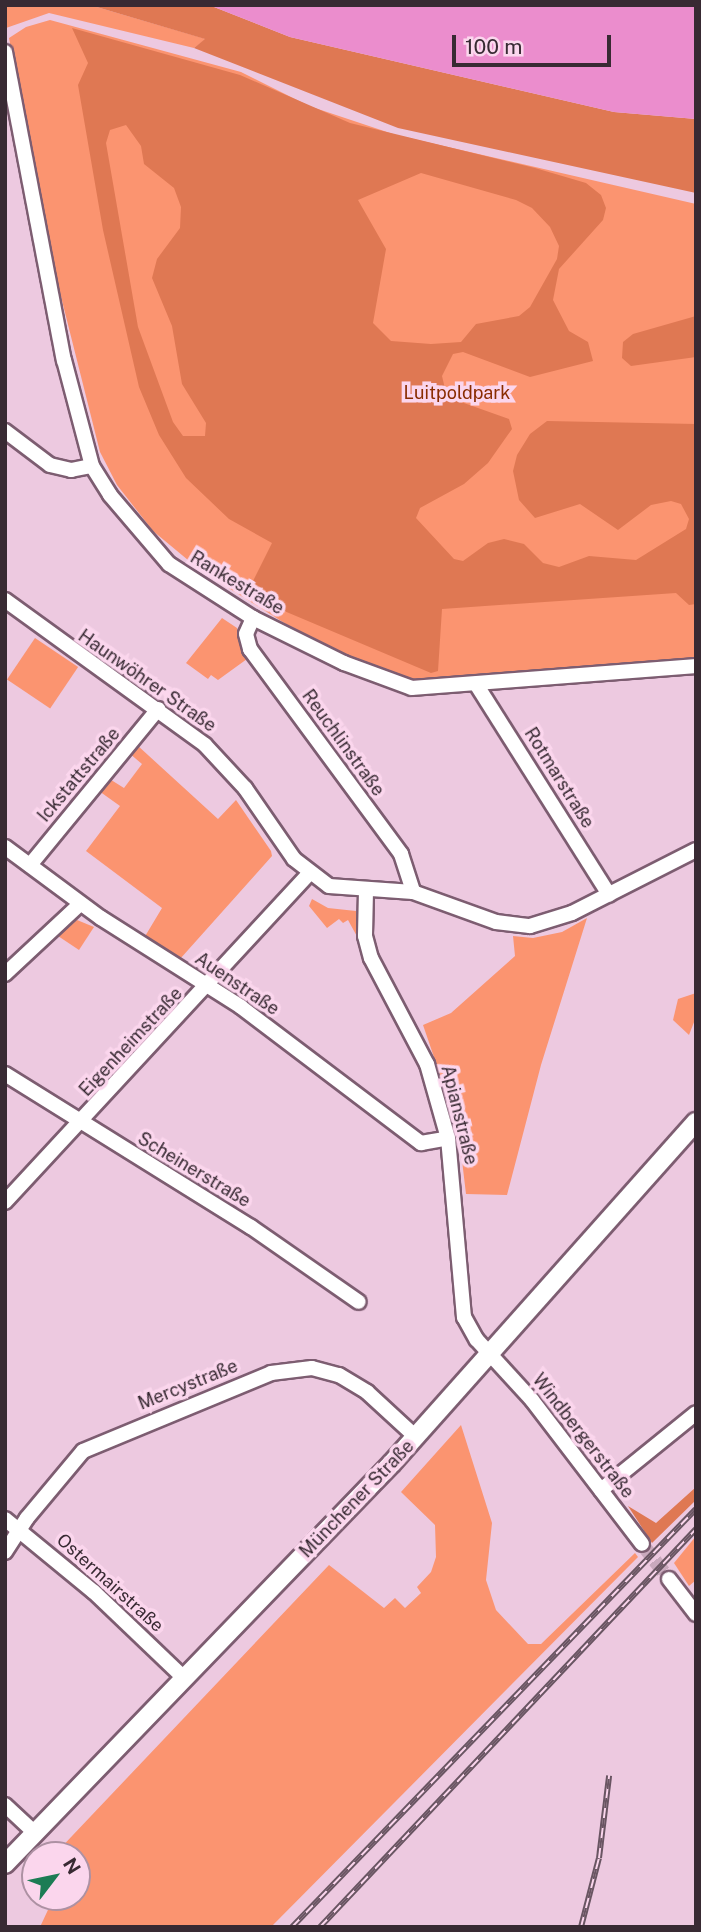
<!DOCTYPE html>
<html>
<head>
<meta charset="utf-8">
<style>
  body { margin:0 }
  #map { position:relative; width:701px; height:1932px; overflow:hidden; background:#edc9e0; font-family:"Public Sans",sans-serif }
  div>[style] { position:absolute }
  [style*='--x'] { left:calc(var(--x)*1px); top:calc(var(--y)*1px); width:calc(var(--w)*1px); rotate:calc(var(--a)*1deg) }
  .green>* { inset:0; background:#fb9470; transform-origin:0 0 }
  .forest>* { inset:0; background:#df7853 }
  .water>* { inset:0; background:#eb8dcd }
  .minor-tunnel>* { height:14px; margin-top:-7px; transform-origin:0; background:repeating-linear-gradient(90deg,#c9a9bd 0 14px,transparent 0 21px) }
  .roads { filter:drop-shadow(2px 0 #7d5d71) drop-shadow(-2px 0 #7d5d71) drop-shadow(0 2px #7d5d71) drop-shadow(0 -2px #7d5d71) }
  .minor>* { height:14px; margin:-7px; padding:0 7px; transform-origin:7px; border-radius:7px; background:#fff }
  .major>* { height:18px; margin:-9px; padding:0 9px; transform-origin:9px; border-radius:9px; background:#fff }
  .rail>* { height:6px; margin-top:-3px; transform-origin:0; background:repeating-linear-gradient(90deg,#fbd6ed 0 10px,#695562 0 20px); box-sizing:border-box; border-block:2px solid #695562 }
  span { translate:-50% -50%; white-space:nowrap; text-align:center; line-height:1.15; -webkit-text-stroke:7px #fbd6ed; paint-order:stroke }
  .park-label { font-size:18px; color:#892c00 }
  .street-label { font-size:18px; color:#382a33 }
  .frame { position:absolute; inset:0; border:7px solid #382a33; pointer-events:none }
  .north { position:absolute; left:21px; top:1841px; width:70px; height:70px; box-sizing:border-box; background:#fbd6ed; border:2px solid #ad91a3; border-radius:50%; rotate:58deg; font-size:19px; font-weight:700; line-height:28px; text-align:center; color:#382a33 }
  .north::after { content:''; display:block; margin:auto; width:24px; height:32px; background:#1c7c54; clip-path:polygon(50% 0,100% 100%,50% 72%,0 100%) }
  .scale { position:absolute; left:452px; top:35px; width:159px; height:32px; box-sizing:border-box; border:4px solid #382a33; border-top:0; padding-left:9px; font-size:21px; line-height:24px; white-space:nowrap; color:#382a33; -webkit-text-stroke:5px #fbd6ed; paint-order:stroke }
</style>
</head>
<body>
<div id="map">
  <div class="green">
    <div style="clip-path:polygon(5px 5px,90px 5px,206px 39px,194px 48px,49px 13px,6px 28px)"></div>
    <div style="clip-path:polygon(50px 20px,241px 72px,309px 106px,396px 135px,696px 204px,696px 658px,444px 683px,413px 680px,345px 655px,286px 624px,200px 570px,153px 531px,117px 485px,100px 452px,45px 233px,9px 38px,26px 27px)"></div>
    <div style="clip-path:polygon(222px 618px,237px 628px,247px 659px,218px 680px,211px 675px,208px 679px,186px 663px)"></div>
    <div style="left:35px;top:638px;width:52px;height:50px;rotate:34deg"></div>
    <div style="clip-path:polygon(137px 745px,218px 819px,236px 800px,271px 851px,272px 856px,180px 959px,144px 938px,162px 908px,86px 851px,120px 806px,99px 791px,108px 778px,124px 788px,142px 764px,129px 753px)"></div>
    <div style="clip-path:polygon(312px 899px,328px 908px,356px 911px,359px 940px,348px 920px,343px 923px,339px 919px,327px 928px,309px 906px)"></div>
    <div style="clip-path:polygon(587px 918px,541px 1065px,507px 1195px,466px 1194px,458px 1127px,423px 1025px,451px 1013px,515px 956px,513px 936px,533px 938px,562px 932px)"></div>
    <div style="clip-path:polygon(77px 920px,94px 927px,79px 950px,58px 936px)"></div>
    <div style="clip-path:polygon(696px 993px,696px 1017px,689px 1035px,673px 1020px,678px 999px)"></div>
    <div style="clip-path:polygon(461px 1425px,492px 1523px,486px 1580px,496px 1610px,528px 1644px,541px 1644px,635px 1553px,638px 1557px,271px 1927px,40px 1927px,54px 1897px,77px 1897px,77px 1855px,54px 1855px,329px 1565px,384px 1608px,395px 1598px,405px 1608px,421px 1593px,417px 1587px,431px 1572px,436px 1557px,435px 1525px,401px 1492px)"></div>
    <div style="clip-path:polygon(696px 1536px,696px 1580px,689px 1586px,674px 1563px)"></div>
  </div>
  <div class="forest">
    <div style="clip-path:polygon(90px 5px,209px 5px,290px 37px,614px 112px,696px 119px,696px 193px,398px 128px,194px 48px,205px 39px)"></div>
    <div style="clip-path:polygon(evenodd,72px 28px,240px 75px,350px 123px,535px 168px,586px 183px,601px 195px,606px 208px,603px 220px,559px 269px,553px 300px,569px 331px,588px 342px,593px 361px,530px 377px,463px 352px,453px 354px,442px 376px,447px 397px,509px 419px,512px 429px,488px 463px,464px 484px,420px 508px,416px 518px,454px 559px,463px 561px,488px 543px,504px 539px,524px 544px,543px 563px,559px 567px,589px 556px,636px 560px,686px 529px,689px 519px,681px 504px,671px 501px,651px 505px,618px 530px,580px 504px,535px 518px,519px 500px,513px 471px,517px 455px,530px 434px,547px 421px,696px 424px,696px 604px,689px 605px,676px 593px,442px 609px,438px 671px,431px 673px,246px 595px,272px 543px,229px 519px,186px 478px,159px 435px,139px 387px,103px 230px,78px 85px,88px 63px,72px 28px,126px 125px,141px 146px,144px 164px,174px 188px,181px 207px,180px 228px,157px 259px,152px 278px,172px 326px,182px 384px,206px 423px,205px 436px,183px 436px,173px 422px,138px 327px,106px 143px,110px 130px,126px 125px,72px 28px,421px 173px,516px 200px,532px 208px,550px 227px,559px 246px,557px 259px,530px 307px,519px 316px,476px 324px,461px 342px,431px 344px,391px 341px,373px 323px,386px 249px,358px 200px,421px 173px)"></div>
    <div style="clip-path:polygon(696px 316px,696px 357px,631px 366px,622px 358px,623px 342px,633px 334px)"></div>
    <div style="clip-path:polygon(696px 1487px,696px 1500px,652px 1543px,628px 1506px,656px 1523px)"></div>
  </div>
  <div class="water">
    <div style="clip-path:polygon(209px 5px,696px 5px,696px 119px,614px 112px,290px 37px)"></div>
  </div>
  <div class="minor-tunnel">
    <div style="--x:642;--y:1544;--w:44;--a:52.4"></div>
  </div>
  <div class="roads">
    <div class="minor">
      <div style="--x:5;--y:52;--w:314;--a:79.2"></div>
      <div style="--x:64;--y:360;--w:110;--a:75.2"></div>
      <div style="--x:92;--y:466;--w:34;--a:58"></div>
      <div style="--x:110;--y:495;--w:91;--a:49.5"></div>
      <div style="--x:169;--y:564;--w:100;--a:32.7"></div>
      <div style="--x:253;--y:618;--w:102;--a:26.3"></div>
      <div style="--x:344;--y:663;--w:72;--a:20.2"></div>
      <div style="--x:412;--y:688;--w:285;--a:-4.4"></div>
      <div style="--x:5;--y:431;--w:56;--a:37.1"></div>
      <div style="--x:50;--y:465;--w:22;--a:13"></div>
      <div style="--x:71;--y:470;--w:21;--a:-11"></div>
      <div style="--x:5;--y:600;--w:247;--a:35.9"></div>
      <div style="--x:205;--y:745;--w:59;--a:47.1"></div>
      <div style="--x:245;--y:788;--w:86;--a:55.4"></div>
      <div style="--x:294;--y:859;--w:44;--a:37.6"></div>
      <div style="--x:329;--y:886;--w:84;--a:4.1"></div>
      <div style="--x:413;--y:892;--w:88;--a:19.9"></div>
      <div style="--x:496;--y:922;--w:34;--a:7"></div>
      <div style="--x:530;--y:926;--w:44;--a:-17.2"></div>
      <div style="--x:572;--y:913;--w:139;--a:-26.9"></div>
      <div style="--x:253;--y:618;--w:17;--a:114"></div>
      <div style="--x:246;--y:634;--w:16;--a:75"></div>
      <div style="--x:250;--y:649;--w:255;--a:53.6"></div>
      <div style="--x:401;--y:854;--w:40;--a:72"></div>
      <div style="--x:476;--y:684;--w:249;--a:57.7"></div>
      <div style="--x:5;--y:847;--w:119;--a:36.5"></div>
      <div style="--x:101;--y:918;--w:166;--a:32.4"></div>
      <div style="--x:241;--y:1007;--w:226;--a:37.1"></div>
      <div style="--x:421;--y:1143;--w:27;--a:-10"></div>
      <div style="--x:30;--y:865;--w:202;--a:-50.6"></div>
      <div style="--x:366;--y:891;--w:45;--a:91.3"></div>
      <div style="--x:365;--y:936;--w:23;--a:75"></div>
      <div style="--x:371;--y:958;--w:120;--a:62.2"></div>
      <div style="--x:427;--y:1064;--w:77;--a:74.2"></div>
      <div style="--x:448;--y:1138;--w:180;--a:84.9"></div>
      <div style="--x:464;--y:1317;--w:26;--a:61"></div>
      <div style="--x:477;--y:1340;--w:81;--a:47.5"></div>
      <div style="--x:532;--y:1400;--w:181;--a:52.6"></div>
      <div style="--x:5;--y:974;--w:103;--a:-43"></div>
      <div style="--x:5;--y:1074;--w:290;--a:31.9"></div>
      <div style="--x:251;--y:1227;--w:131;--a:34.8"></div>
      <div style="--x:5;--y:1202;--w:447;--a:-47.2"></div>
      <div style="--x:601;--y:1490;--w:122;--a:-39"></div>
      <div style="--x:5;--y:1519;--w:115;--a:39.4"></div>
      <div style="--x:94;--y:1592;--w:126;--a:43.7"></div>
      <div style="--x:5;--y:1552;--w:40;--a:-57.1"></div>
      <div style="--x:27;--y:1518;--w:87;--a:-50.1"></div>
      <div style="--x:83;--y:1451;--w:204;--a:-22.5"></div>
      <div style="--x:271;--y:1373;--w:41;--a:-7"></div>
      <div style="--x:312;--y:1368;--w:28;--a:15"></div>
      <div style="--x:339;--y:1375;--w:33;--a:31"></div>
      <div style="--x:367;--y:1392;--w:67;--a:42.6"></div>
      <div style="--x:669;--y:1579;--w:44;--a:52.4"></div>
      <div style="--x:5;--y:1805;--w:42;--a:43.1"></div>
    </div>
    <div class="major">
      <div style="--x:5;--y:1864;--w:557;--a:-46.02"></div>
      <div style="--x:392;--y:1463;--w:457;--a:-48.3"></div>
    </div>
  </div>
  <div class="rail">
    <div style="--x:292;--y:1927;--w:581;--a:-45.98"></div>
    <div style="--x:320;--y:1927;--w:548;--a:-46.63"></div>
    <div style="--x:581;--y:1927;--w:71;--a:-75.4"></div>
    <div style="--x:599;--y:1858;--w:83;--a:-83"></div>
  </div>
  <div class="park-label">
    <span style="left:457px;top:393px">Luitpoldpark</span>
  </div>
  <div class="street-label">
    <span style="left:237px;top:583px;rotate:31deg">Rankestraße</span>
    <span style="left:147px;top:681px;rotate:35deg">Haunwöhrer Straße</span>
    <span style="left:343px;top:743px;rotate:54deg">Reuchlinstraße</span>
    <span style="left:79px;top:775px;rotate:-50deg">Ickstattstraße</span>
    <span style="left:559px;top:778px;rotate:58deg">Rotmarstraße</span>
    <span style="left:237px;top:984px;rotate:34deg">Auenstraße</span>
    <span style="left:131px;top:1042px;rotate:-47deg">Eigenheimstraße</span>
    <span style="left:459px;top:1115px;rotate:76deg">Apianstraße</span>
    <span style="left:194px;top:1170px;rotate:31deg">Scheinerstraße</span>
    <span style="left:188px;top:1385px;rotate:-22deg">Mercystraße</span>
    <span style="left:583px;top:1436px;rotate:52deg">Windbergerstraße</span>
    <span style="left:357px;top:1499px;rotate:-46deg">Münchener Straße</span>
    <span style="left:110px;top:1583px;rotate:42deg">Ostermairstraße</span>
  </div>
  <div class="frame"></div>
  <div class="north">N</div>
  <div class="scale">100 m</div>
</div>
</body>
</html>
